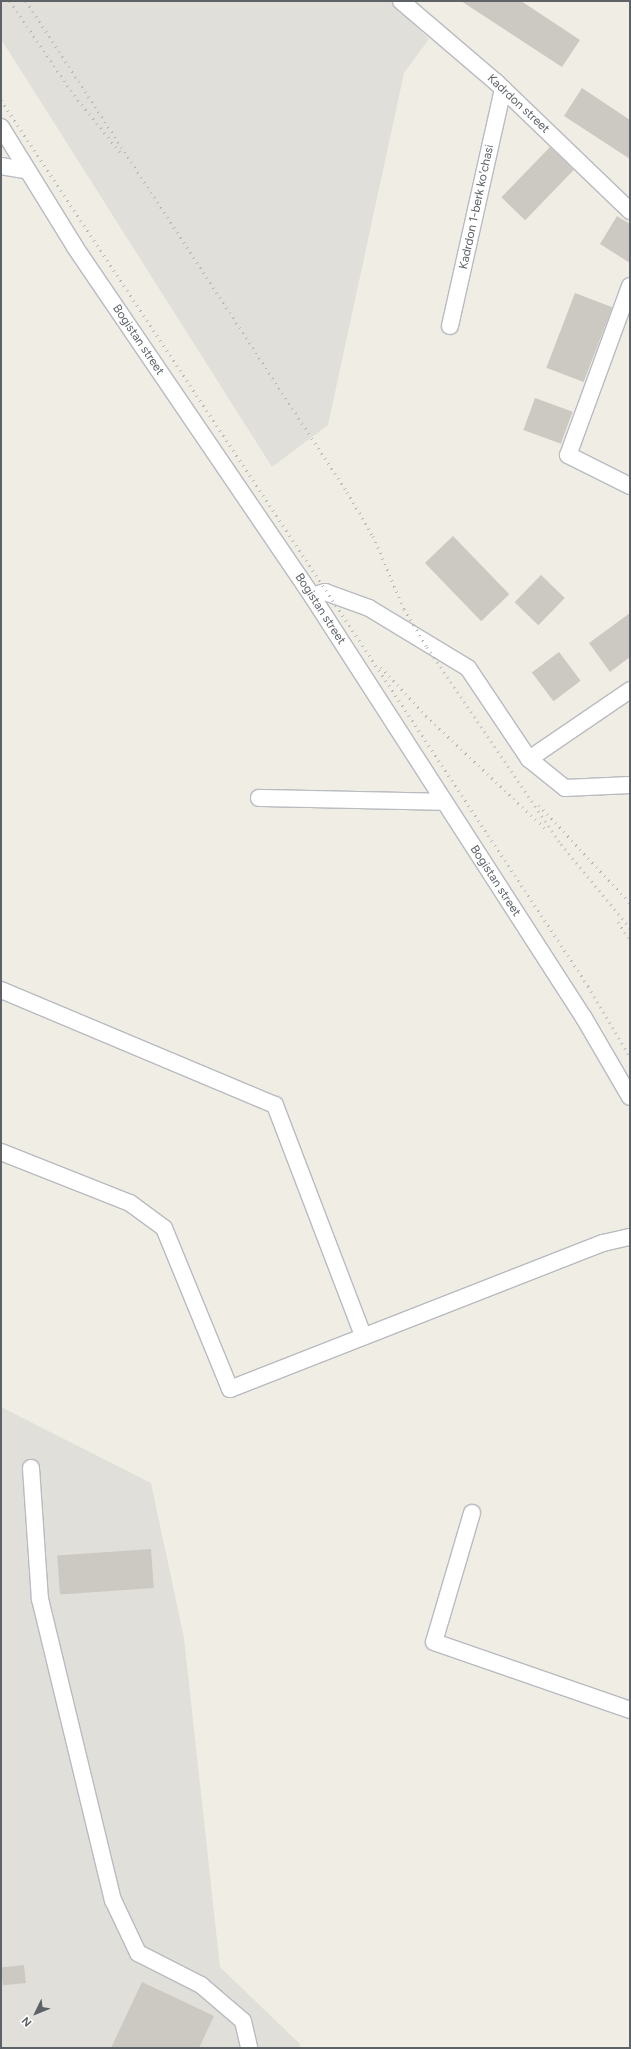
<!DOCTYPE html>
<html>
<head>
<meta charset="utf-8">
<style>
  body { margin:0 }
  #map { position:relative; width:631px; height:2049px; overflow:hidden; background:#f0ede5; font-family:Figtree,sans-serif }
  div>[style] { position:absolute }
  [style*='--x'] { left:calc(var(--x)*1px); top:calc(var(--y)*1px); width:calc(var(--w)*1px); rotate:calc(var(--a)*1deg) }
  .industrial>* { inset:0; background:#e1dfd9 }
  .building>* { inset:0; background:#ccc8c2; transform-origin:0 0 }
  .roads { filter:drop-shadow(1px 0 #b8bbc0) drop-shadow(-1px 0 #b8bbc0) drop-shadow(0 1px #b8bbc0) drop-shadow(0 -1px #b8bbc0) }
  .minor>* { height:16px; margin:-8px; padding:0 8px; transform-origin:8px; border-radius:8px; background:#fff }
  .rail>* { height:3px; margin-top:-1.5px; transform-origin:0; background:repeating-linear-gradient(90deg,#b6b7b8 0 1px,transparent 0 6px) }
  span { translate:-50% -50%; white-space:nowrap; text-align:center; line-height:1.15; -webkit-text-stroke:3px #fff; paint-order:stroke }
  .street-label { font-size:12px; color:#5d6267 }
  .frame { position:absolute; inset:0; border:2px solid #5d6267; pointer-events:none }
  .north { position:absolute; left:16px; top:1993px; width:40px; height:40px; -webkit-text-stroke:3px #fff; paint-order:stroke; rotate:227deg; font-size:11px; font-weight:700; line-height:16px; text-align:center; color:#5d6267 }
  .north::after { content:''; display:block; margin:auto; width:14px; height:18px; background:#5d6267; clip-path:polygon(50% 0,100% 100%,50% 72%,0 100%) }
</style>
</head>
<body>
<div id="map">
  <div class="industrial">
    <div style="clip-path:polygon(1px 1px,389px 1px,429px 39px,404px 73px,328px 425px,272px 467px,1px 39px)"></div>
    <div style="clip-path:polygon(1px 1407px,151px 1483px,184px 1638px,220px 1967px,300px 2044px,299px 2048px,1px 2048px)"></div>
  </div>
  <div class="building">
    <div style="clip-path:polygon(461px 1px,521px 1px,580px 40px,562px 67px)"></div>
    <div style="clip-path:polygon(582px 88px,630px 120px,630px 159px,564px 116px)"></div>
    <div style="left:550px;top:147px;width:33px;height:70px;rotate:44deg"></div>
    <div style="clip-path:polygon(617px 216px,630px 224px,630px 263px,600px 244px)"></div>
    <div style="left:575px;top:293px;width:40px;height:80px;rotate:21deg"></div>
    <div style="left:535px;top:398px;width:40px;height:34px;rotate:20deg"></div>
    <div style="left:453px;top:536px;width:81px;height:39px;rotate:46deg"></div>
    <div style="left:541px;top:575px;width:33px;height:38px;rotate:44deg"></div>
    <div style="clip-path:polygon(630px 613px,630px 657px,610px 672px,589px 643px)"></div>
    <div style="left:559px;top:652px;width:36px;height:34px;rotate:53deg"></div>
    <div style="left:151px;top:1549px;width:39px;height:94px;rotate:86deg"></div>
    <div style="left:24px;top:1965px;width:18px;height:23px;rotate:84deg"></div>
    <div style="clip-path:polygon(142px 1982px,214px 2016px,199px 2048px,111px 2048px)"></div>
  </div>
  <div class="roads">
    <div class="minor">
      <div style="--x:401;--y:1;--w:125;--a:40.5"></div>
      <div style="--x:496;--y:82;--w:186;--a:43.9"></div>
      <div style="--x:1;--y:127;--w:141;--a:58.3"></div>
      <div style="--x:75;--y:247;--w:422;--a:55.8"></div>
      <div style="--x:312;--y:596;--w:502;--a:57.2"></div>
      <div style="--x:584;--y:1018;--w:91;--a:59.8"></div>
      <div style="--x:1;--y:166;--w:27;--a:10"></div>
      <div style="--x:630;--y:286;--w:180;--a:110.1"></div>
      <div style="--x:568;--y:455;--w:69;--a:26.6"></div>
      <div style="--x:450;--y:326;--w:243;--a:-77.4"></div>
      <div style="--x:312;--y:596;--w:14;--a:-17"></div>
      <div style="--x:325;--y:592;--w:47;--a:20"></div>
      <div style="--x:369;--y:608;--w:116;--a:31.2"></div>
      <div style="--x:468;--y:668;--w:110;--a:56.2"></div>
      <div style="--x:529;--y:759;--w:46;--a:38.9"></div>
      <div style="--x:565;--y:788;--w:65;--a:-2.6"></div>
      <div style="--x:529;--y:759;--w:122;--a:-34.3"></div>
      <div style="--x:259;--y:798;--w:185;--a:1.2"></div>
      <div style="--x:1;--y:990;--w:297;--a:22.8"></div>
      <div style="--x:275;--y:1105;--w:247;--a:69.1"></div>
      <div style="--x:1;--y:1152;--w:139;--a:21.6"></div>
      <div style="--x:130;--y:1203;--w:42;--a:36.3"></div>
      <div style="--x:164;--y:1228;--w:174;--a:67.7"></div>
      <div style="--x:230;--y:1389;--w:401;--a:-21.4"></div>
      <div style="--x:603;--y:1243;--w:28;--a:-13"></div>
      <div style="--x:31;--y:1468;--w:131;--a:86.1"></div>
      <div style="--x:40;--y:1599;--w:310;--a:76.4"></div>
      <div style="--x:113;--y:1900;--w:59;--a:64.7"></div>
      <div style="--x:138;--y:1953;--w:71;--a:26.9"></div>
      <div style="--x:201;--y:1985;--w:55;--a:40.6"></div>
      <div style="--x:243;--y:2021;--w:28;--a:77"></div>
      <div style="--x:472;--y:1513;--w:134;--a:106.4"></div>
      <div style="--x:434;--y:1642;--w:207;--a:19.1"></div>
    </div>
  </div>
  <div class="rail">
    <div style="--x:10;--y:1;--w:114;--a:55.8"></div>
    <div style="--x:74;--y:95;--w:73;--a:51.1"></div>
    <div style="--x:26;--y:1;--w:587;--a:56.82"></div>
    <div style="--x:347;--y:492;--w:51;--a:59.4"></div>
    <div style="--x:373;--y:536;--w:79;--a:67"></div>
    <div style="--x:404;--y:609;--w:44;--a:58.8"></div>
    <div style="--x:427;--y:647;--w:238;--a:55.8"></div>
    <div style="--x:561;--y:844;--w:109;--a:50.6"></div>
    <div style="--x:1;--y:100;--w:1063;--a:56.47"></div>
    <div style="--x:588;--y:986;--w:82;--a:59.4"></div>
    <div style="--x:381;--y:667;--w:67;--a:47.4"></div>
    <div style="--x:426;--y:716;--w:163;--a:43.3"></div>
    <div style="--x:539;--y:805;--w:134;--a:47.1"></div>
    <div style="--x:618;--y:922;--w:22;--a:56"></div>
  </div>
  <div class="street-label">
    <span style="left:518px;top:104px;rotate:43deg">Kadrdon street</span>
    <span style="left:477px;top:207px;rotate:-78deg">Kadrdon 1-berk ko'chasi</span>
    <span style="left:138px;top:340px;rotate:56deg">Bogistan street</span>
    <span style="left:320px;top:609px;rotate:57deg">Bogistan street</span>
    <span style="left:495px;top:881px;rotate:57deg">Bogistan street</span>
  </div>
  <div class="frame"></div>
  <div class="north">N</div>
</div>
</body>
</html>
